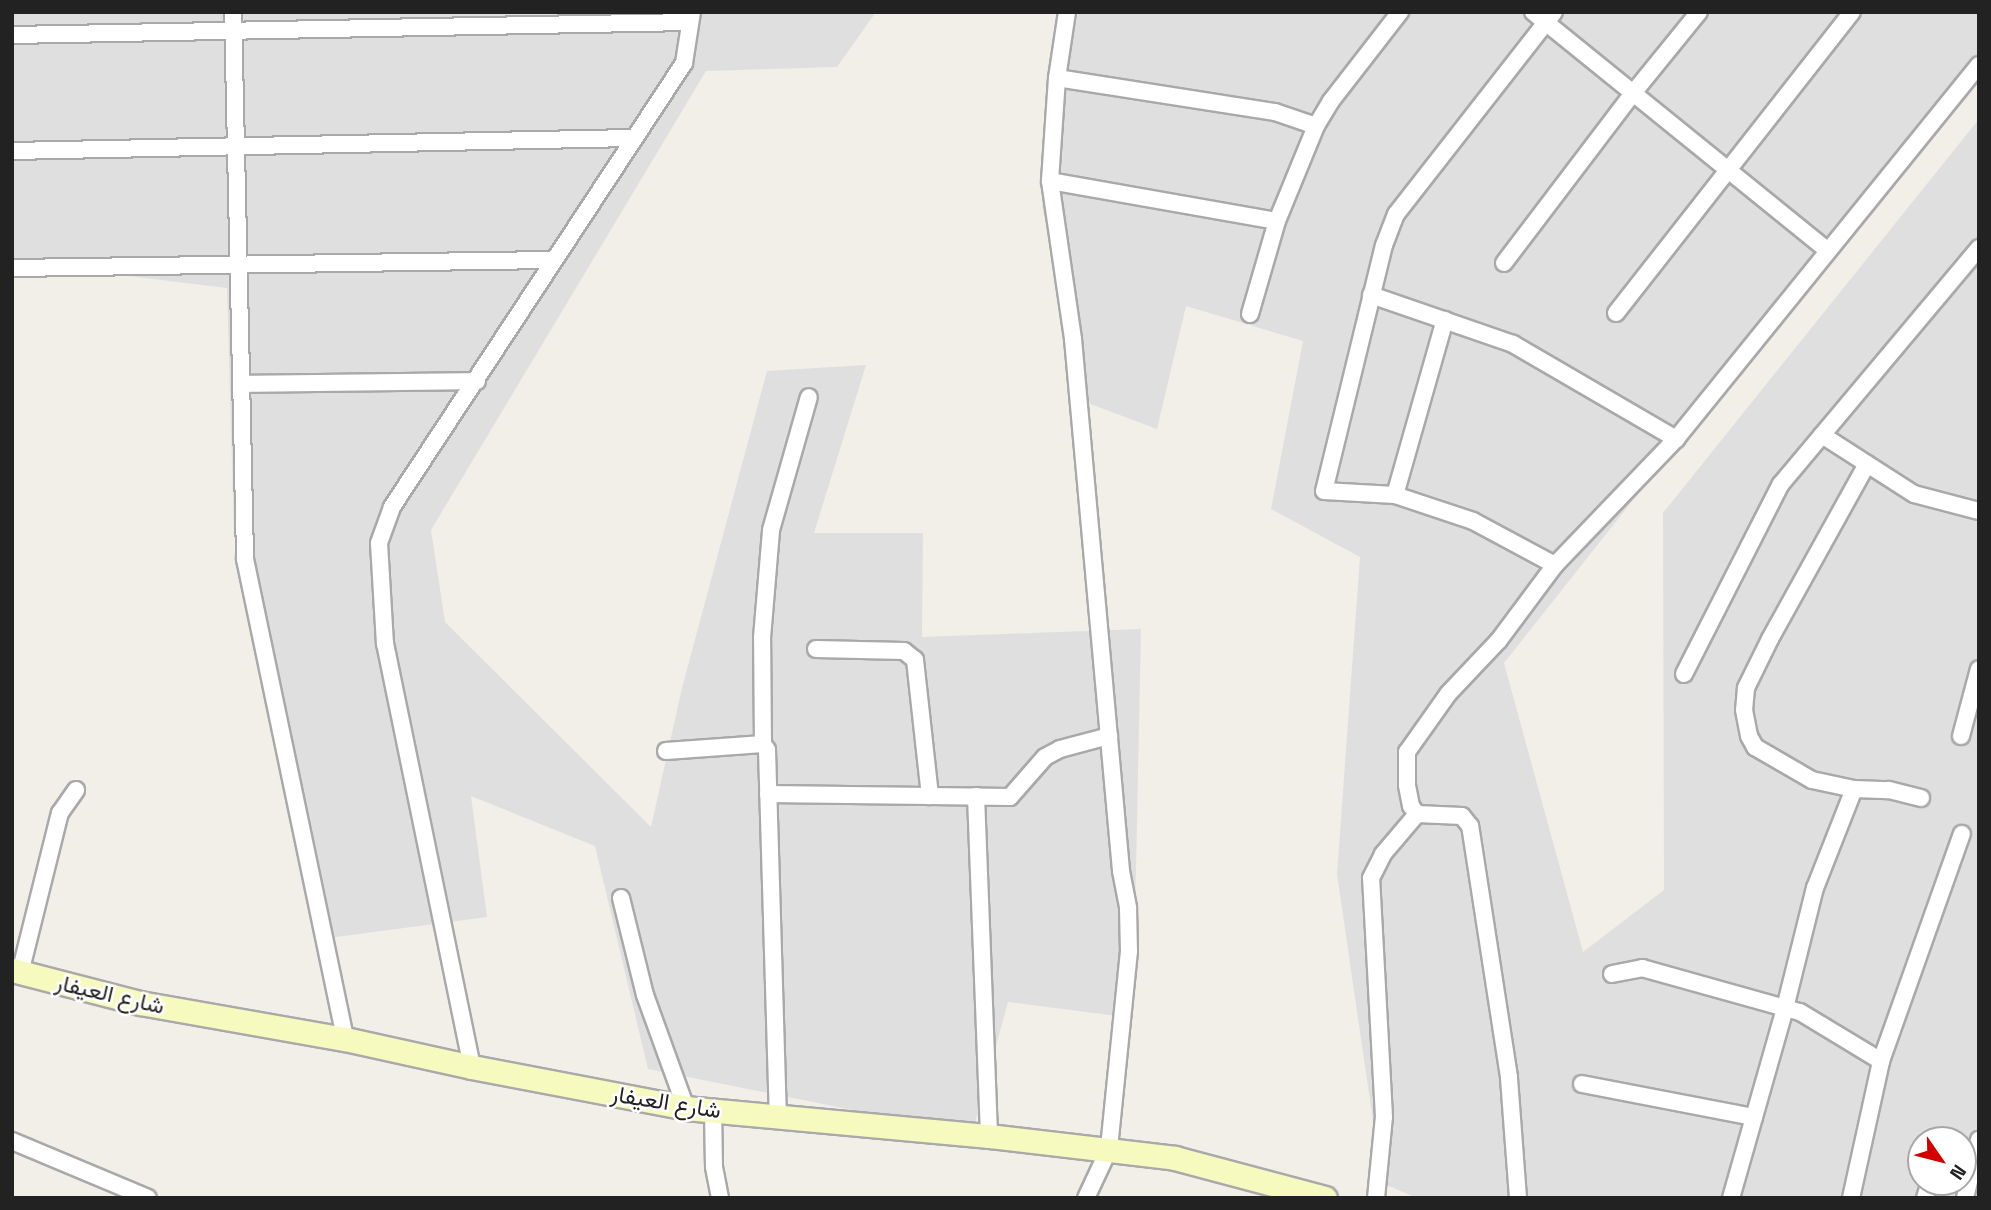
<!DOCTYPE html>
<html>
<head>
<meta charset="utf-8">
<style>
  body { margin:0 }
  #map { position:relative; width:1991px; height:1210px; overflow:hidden; background:#f2efe9; font-family:"Space Grotesk",Vazirmatn,sans-serif }
  div>[style] { position:absolute }
  [style*='--x'] { left:calc(var(--x)*1px); top:calc(var(--y)*1px); width:calc(var(--w)*1px); rotate:calc(var(--a)*1deg) }
  .residential>* { inset:0; background:#e0dfdf }
  .roads { filter:drop-shadow(2px 0 #a9a9a9) drop-shadow(-2px 0 #a9a9a9) drop-shadow(0 2px #a9a9a9) drop-shadow(0 -2px #a9a9a9) }
  .minor>* { height:16px; margin:-8px; padding:0 8px; transform-origin:8px; border-radius:8px; background:#fff }
  .secondary>* { height:23px; margin:-11.5px; padding:0 11.5px; transform-origin:11.5px; border-radius:11.5px; background:#f7fabf }
  span { translate:-50% -50%; white-space:nowrap; text-align:center; line-height:1.15; -webkit-text-stroke:5px #fff; paint-order:stroke }
  .street-label { font-size:23px; color:#222 }
  .frame { position:absolute; inset:0; border:14px solid #222; pointer-events:none }
  .north { position:absolute; left:1907px; top:1126px; width:70px; height:70px; box-sizing:border-box; background:#fff; border:2px solid #a7a7a7; border-radius:50%; rotate:125deg; font-size:19px; font-weight:700; line-height:28px; text-align:center; color:#222 }
  .north::after { content:''; display:block; margin:auto; width:24px; height:32px; background:#d40000; clip-path:polygon(50% 0,100% 100%,50% 72%,0 100%) }
</style>
</head>
<body>
<div id="map">
  <div class="residential">
    <div style="clip-path:polygon(12px 12px,876px 12px,837px 67px,706px 71px,431px 530px,445px 622px,651px 827px,682px 688px,767px 371px,866px 365px,814px 533px,923px 533px,922px 637px,1141px 629px,1133px 1018px,1008px 1002px,972px 1134px,648px 1069px,595px 846px,471px 796px,487px 917px,321px 939px,234px 535px,227px 288px,12px 262px)"></div>
    <div style="clip-path:polygon(evenodd,1078px 12px,1979px 12px,1979px 63px,1504px 663px,1583px 952px,1664px 890px,1663px 513px,1979px 119px,1979px 1198px,1417px 1198px,1382px 1183px,1337px 874px,1360px 557px,1271px 509px,1303px 341px,1186px 306px,1157px 429px,1085px 402px,1042px 206px,1078px 12px,1921px 1140px,1963px 1140px,1963px 1182px,1921px 1182px,1921px 1140px)"></div>
  </div>
  <div class="roads">
    <div class="minor">
      <div style="--x:233;--y:12;--w:547;--a:88.74"></div>
      <div style="--x:245;--y:559;--w:490;--a:78.2"></div>
      <div style="--x:1067;--y:12;--w:67;--a:98.6"></div>
      <div style="--x:1057;--y:78;--w:103;--a:93.9"></div>
      <div style="--x:1050;--y:181;--w:160;--a:81.7"></div>
      <div style="--x:1073;--y:339;--w:534;--a:84.84"></div>
      <div style="--x:1121;--y:871;--w:38;--a:79"></div>
      <div style="--x:1128;--y:908;--w:43;--a:88.7"></div>
      <div style="--x:1129;--y:951;--w:199;--a:95.8"></div>
      <div style="--x:1109;--y:1149;--w:54;--a:115.1"></div>
      <div style="--x:1533;--y:12;--w:378;--a:39"></div>
      <div style="--x:1554;--y:12;--w:256;--a:128"></div>
      <div style="--x:1396;--y:214;--w:33;--a:111"></div>
      <div style="--x:1384;--y:245;--w:253;--a:103.7"></div>
      <div style="--x:1324;--y:491;--w:71;--a:3.2"></div>
      <div style="--x:1395;--y:495;--w:82;--a:18.4"></div>
      <div style="--x:1473;--y:521;--w:93;--a:28.2"></div>
      <div style="--x:12;--y:35;--w:678;--a:-1.1"></div>
      <div style="--x:1057;--y:78;--w:221;--a:8.9"></div>
      <div style="--x:1275;--y:112;--w:43;--a:18.9"></div>
      <div style="--x:12;--y:151;--w:622;--a:-1.2"></div>
      <div style="--x:1050;--y:181;--w:230;--a:10"></div>
      <div style="--x:1504;--y:263;--w:215;--a:-52.8"></div>
      <div style="--x:1634;--y:92;--w:103;--a:-50.9"></div>
      <div style="--x:12;--y:268;--w:541;--a:-0.85"></div>
      <div style="--x:1371;--y:295;--w:150;--a:19"></div>
      <div style="--x:1513;--y:344;--w:189;--a:30.2"></div>
      <div style="--x:1616;--y:313;--w:382;--a:-51.9"></div>
      <div style="--x:1250;--y:314;--w:97;--a:-73.8"></div>
      <div style="--x:1277;--y:221;--w:103;--a:-67.7"></div>
      <div style="--x:1316;--y:126;--w:29;--a:-59"></div>
      <div style="--x:1331;--y:101;--w:113;--a:-52.2"></div>
      <div style="--x:241;--y:384;--w:236;--a:-0.7"></div>
      <div style="--x:1822;--y:435;--w:109;--a:32.7"></div>
      <div style="--x:1914;--y:494;--w:67;--a:14.7"></div>
      <div style="--x:1867;--y:464;--w:200;--a:119"></div>
      <div style="--x:1770;--y:639;--w:55;--a:116.1"></div>
      <div style="--x:1746;--y:688;--w:22;--a:95"></div>
      <div style="--x:1744;--y:710;--w:26;--a:79"></div>
      <div style="--x:1749;--y:736;--w:13;--a:61"></div>
      <div style="--x:1755;--y:747;--w:66;--a:30.1"></div>
      <div style="--x:1812;--y:780;--w:43;--a:12.1"></div>
      <div style="--x:1854;--y:789;--w:35;--a:2"></div>
      <div style="--x:1889;--y:790;--w:33;--a:14"></div>
      <div style="--x:1395;--y:495;--w:182;--a:-74.1"></div>
      <div style="--x:816;--y:649;--w:88;--a:1.3"></div>
      <div style="--x:904;--y:651;--w:14;--a:39"></div>
      <div style="--x:915;--y:660;--w:137;--a:83.7"></div>
      <div style="--x:1684;--y:674;--w:213;--a:-63"></div>
      <div style="--x:1781;--y:484;--w:308;--a:-50"></div>
      <div style="--x:1961;--y:736;--w:69;--a:-75"></div>
      <div style="--x:763;--y:744;--w:106;--a:-90.5"></div>
      <div style="--x:762;--y:638;--w:108;--a:-85.2"></div>
      <div style="--x:771;--y:530;--w:138;--a:-74.1"></div>
      <div style="--x:666;--y:751;--w:97;--a:-4.1"></div>
      <div style="--x:763;--y:744;--w:7;--a:56"></div>
      <div style="--x:767;--y:750;--w:367;--a:88.3"></div>
      <div style="--x:768;--y:794;--w:242;--a:0.7"></div>
      <div style="--x:1010;--y:797;--w:53;--a:-48.8"></div>
      <div style="--x:1045;--y:757;--w:17;--a:-28"></div>
      <div style="--x:1060;--y:749;--w:51;--a:-14.9"></div>
      <div style="--x:976;--y:796;--w:340;--a:87.8"></div>
      <div style="--x:621;--y:898;--w:100;--a:76.1"></div>
      <div style="--x:645;--y:995;--w:120;--a:70.1"></div>
      <div style="--x:20;--y:973;--w:165;--a:-76"></div>
      <div style="--x:60;--y:813;--w:28;--a:-55"></div>
      <div style="--x:1612;--y:974;--w:31;--a:-11"></div>
      <div style="--x:1642;--y:968;--w:164;--a:15.6"></div>
      <div style="--x:1800;--y:1012;--w:95;--a:31.2"></div>
      <div style="--x:472;--y:1067;--w:432;--a:-101.6"></div>
      <div style="--x:385;--y:644;--w:101;--a:-93.4"></div>
      <div style="--x:379;--y:543;--w:38;--a:-70"></div>
      <div style="--x:392;--y:507;--w:531;--a:-56.67"></div>
      <div style="--x:684;--y:63;--w:52;--a:-81.1"></div>
      <div style="--x:1582;--y:1084;--w:175;--a:10.9"></div>
      <div style="--x:713;--y:1110;--w:57;--a:89"></div>
      <div style="--x:714;--y:1167;--w:32;--a:79"></div>
      <div style="--x:12;--y:1141;--w:147;--a:22.7"></div>
      <div style="--x:1376;--y:1198;--w:81;--a:-84.4"></div>
      <div style="--x:1384;--y:1117;--w:239;--a:-93.1"></div>
      <div style="--x:1371;--y:878;--w:27;--a:-63"></div>
      <div style="--x:1383;--y:854;--w:52;--a:-49.6"></div>
      <div style="--x:1518;--y:1198;--w:121;--a:-94.3"></div>
      <div style="--x:1509;--y:1077;--w:254;--a:-98.8"></div>
      <div style="--x:1470;--y:826;--w:13;--a:-129"></div>
      <div style="--x:1462;--y:816;--w:45;--a:-177.5"></div>
      <div style="--x:1417;--y:814;--w:10;--a:-127"></div>
      <div style="--x:1411;--y:806;--w:21;--a:-101"></div>
      <div style="--x:1407;--y:785;--w:33;--a:-90"></div>
      <div style="--x:1407;--y:752;--w:71;--a:-54.7"></div>
      <div style="--x:1448;--y:694;--w:74;--a:-46.6"></div>
      <div style="--x:1499;--y:640;--w:94;--a:-53.3"></div>
      <div style="--x:1555;--y:565;--w:175;--a:-46.2"></div>
      <div style="--x:1676;--y:439;--w:481;--a:-51"></div>
      <div style="--x:1731;--y:1198;--w:198;--a:-74.1"></div>
      <div style="--x:1785;--y:1008;--w:124;--a:-76"></div>
      <div style="--x:1815;--y:888;--w:106;--a:-68.5"></div>
      <div style="--x:1851;--y:1198;--w:140;--a:-77.6"></div>
      <div style="--x:1881;--y:1061;--w:241;--a:-70.4"></div>
      <div style="--x:1925;--y:1198;--w:17;--a:-73"></div>
      <div style="--x:1965;--y:1198;--w:60;--a:-76.4"></div>
    </div>
    <div class="secondary">
      <div style="--x:12;--y:970;--w:132;--a:14.5"></div>
      <div style="--x:140;--y:1003;--w:208;--a:10"></div>
      <div style="--x:345;--y:1039;--w:130;--a:12.4"></div>
      <div style="--x:472;--y:1067;--w:218;--a:10.8"></div>
      <div style="--x:686;--y:1108;--w:304;--a:5.3"></div>
      <div style="--x:989;--y:1136;--w:187;--a:6.7"></div>
      <div style="--x:1175;--y:1158;--w:155;--a:14.9"></div>
    </div>
  </div>
  <div class="street-label">
    <span style="left:110px;top:994px;rotate:13deg">شارع العيفار</span>
    <span style="left:666px;top:1102px;rotate:9deg">شارع العيفار</span>
  </div>
  <div class="frame"></div>
  <div class="north">N</div>
</div>
</body>
</html>
